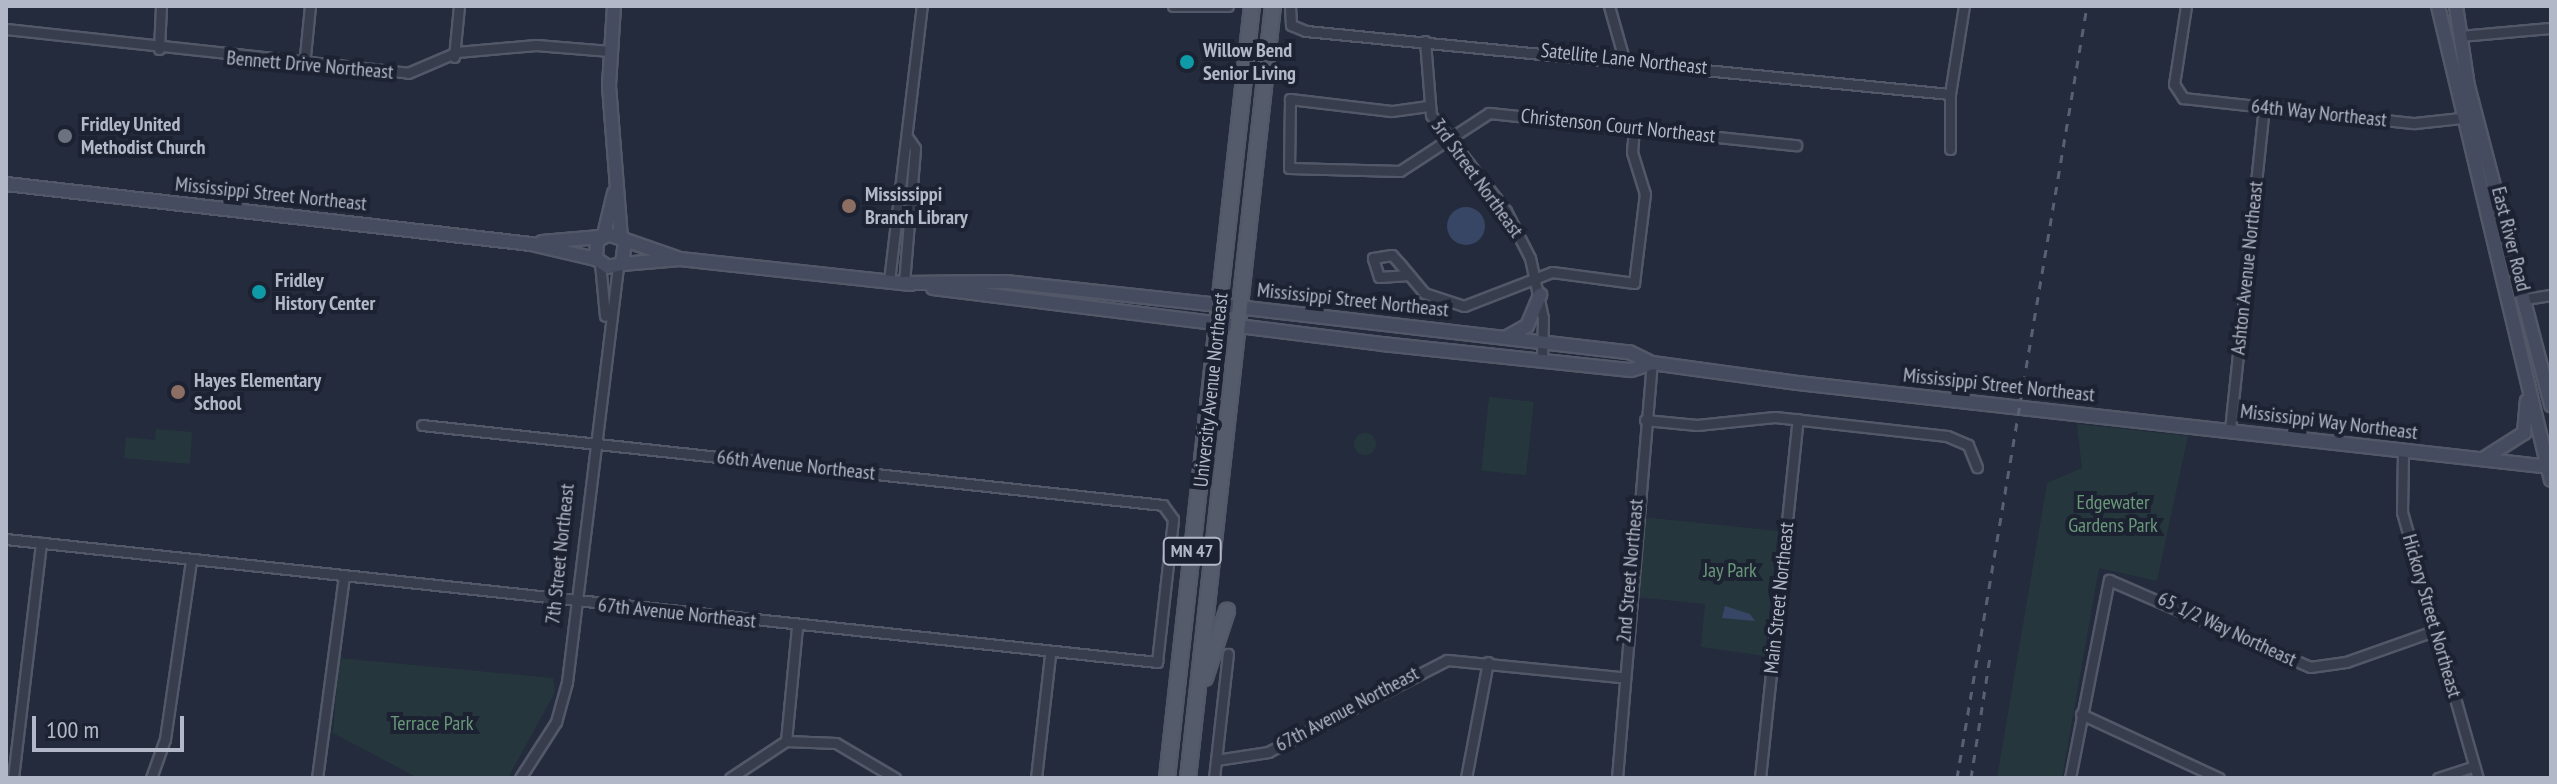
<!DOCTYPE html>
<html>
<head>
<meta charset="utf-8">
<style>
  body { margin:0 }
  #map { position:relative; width:2557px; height:784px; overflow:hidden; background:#232b3c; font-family:"PT Sans Narrow",sans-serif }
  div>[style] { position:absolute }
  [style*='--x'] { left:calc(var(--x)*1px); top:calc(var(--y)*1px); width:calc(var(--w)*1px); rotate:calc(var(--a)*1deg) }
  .green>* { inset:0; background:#25373d; transform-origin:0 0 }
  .round { border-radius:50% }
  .water>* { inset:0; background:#384665 }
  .roads { filter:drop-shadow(2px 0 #525867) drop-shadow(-2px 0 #525867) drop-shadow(0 2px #525867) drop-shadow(0 -2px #525867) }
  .street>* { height:9px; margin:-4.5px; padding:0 4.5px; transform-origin:4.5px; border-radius:4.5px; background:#373d4c }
  .secondary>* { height:12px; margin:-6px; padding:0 6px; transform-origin:6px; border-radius:6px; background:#454c5f }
  .primary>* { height:14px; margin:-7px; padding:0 7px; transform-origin:7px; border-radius:7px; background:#545c6c }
  .rail>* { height:3px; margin-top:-1.5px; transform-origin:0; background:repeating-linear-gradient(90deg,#586073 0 8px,transparent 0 16px) }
  .dots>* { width:22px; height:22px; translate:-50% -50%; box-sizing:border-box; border:4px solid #1c2231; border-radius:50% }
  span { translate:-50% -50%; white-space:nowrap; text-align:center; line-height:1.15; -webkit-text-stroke:8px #1c2231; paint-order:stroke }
  .shield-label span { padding:2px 6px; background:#1c2231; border:2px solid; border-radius:6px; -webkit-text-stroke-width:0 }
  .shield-label { font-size:18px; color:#b2b8c7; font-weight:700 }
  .poi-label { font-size:20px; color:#b2b8c7; font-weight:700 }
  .left { translate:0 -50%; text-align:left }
  .street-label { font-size:20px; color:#b2b8c7 }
  .park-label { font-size:20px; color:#699879 }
  .frame { position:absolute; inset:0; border:8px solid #b2b8c7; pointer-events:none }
  .scale { position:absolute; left:32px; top:716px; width:152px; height:36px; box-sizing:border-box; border:4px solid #b2b8c7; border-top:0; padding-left:10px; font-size:24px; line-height:28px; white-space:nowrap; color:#b2b8c7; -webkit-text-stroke:6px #1c2231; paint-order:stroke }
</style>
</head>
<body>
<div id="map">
  <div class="green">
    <div style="left:1489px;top:397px;width:45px;height:74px;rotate:6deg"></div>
    <div style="clip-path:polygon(2077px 424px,2188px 436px,2157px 581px,2099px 568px,2062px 778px,1997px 778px,2047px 483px,2082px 468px)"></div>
    <div style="clip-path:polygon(156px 429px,192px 432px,190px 464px,124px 458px,126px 437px,155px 440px)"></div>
    <div class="round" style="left:1354px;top:433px;width:22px;height:22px"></div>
    <div style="clip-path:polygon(1642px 517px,1778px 531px,1765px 656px,1701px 647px,1705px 604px,1635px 597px)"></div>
    <div style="clip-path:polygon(339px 658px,553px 678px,555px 692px,508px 778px,418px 778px,333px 733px)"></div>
  </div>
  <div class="water">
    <div class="round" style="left:1447px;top:207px;width:38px;height:38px"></div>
    <div style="clip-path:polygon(1725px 606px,1750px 614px,1755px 621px,1722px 618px)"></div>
  </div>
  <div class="roads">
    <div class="street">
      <div style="--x:1173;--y:6;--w:55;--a:0"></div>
      <div style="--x:1290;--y:6;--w:19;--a:87"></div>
      <div style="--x:1291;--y:25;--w:16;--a:22"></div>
      <div style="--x:1306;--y:31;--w:647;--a:5.59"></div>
      <div style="--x:1609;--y:6;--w:55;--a:74.2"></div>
      <div style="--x:2186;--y:6;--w:79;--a:98.7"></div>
      <div style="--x:2174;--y:84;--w:17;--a:57"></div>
      <div style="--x:2183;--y:98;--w:233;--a:6.2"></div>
      <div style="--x:2415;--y:123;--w:46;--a:-6.2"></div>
      <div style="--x:6;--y:29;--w:404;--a:6.2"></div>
      <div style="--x:408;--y:73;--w:53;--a:-23.2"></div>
      <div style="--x:457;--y:52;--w:79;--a:-5.1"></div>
      <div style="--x:536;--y:45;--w:74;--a:4.6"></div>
      <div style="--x:2459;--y:36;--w:92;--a:-5"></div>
      <div style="--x:1425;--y:41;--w:74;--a:85.4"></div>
      <div style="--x:1431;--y:115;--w:122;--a:52"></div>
      <div style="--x:1506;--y:211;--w:53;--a:62.9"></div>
      <div style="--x:1530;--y:258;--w:61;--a:77.8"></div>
      <div style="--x:1543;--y:318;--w:42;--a:91.4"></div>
      <div style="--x:159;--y:49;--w:43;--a:-87.3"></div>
      <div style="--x:454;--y:57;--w:51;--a:-84.4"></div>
      <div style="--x:304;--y:66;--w:60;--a:-84.3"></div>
      <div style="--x:1950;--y:94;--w:89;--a:-81"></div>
      <div style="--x:1950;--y:94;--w:55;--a:90"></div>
      <div style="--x:1428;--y:106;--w:37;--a:172"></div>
      <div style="--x:1391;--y:111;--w:102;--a:-173.2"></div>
      <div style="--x:1290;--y:99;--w:69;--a:90.8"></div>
      <div style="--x:1289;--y:168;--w:111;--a:1.5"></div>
      <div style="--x:1400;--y:171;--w:106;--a:-33.1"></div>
      <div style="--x:1489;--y:113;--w:309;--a:6"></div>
      <div style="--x:600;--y:263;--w:53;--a:84.6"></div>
      <div style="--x:1409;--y:275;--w:30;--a:176"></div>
      <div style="--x:1379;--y:277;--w:20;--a:-108"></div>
      <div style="--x:1373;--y:258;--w:19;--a:-9"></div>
      <div style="--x:1392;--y:255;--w:12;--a:48"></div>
      <div style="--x:1400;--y:264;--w:38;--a:50"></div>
      <div style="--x:1424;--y:293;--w:42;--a:18"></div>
      <div style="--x:1464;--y:306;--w:94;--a:-21.1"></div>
      <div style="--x:1552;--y:272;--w:83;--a:7.6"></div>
      <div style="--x:1634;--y:283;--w:90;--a:-83"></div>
      <div style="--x:1645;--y:194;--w:44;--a:-107.2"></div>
      <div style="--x:1632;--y:152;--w:25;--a:-85"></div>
      <div style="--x:889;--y:281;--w:277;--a:-83.2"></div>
      <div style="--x:904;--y:283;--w:135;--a:-85.3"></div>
      <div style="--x:915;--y:148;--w:12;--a:-125"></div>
      <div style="--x:2525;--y:299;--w:26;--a:-9"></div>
      <div style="--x:1645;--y:420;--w:52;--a:5.5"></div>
      <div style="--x:1697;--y:425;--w:78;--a:-5.9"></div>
      <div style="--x:1775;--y:417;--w:173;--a:6.3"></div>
      <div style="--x:1947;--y:436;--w:23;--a:23"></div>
      <div style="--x:1968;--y:445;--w:24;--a:68"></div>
      <div style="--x:2230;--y:430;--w:326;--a:-84"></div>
      <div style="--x:2403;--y:451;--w:61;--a:90.9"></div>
      <div style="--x:2402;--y:512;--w:277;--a:74.1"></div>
      <div style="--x:6;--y:539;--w:1158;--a:6.1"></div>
      <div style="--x:1157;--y:662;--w:144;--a:-83.6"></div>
      <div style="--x:1173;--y:519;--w:17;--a:-126"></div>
      <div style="--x:1163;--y:505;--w:745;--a:-173.84"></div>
      <div style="--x:2081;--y:714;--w:152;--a:24.9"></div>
      <div style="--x:786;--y:741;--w:115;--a:-84.5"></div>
      <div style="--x:1216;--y:760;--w:53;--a:-8.7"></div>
      <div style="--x:1268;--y:752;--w:201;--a:-27.2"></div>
      <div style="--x:1447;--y:660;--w:174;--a:5.6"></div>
      <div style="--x:13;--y:778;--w:237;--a:-83.2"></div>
      <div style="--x:151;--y:778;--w:41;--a:-70.3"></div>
      <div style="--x:165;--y:739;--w:181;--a:-81.7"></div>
      <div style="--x:317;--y:778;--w:204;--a:-82.4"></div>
      <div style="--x:520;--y:778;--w:67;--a:-57.3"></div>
      <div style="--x:556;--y:722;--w:41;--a:-74.6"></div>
      <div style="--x:567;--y:682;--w:419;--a:-83"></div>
      <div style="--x:730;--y:778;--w:67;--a:-33.5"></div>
      <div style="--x:786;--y:741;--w:50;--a:2.3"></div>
      <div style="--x:836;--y:743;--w:69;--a:30.7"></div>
      <div style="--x:1036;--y:778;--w:123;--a:-83.5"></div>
      <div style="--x:1214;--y:778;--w:125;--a:-83.6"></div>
      <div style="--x:1466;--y:778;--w:118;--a:-79.3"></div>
      <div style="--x:1617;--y:778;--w:416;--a:-85.2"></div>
      <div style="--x:1760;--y:778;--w:361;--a:-84"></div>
      <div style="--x:2070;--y:778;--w:202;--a:-78.9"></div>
      <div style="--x:2109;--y:580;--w:219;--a:23.4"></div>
      <div style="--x:2310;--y:667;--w:36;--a:-8"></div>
      <div style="--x:2346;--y:662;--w:96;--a:-19.4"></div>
      <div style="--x:2438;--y:778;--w:38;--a:-18"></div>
    </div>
    <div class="secondary">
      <div style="--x:614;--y:6;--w:80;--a:93.6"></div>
      <div style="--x:609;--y:86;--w:151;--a:85.5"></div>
      <div style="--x:2438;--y:6;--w:487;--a:76.6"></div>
      <div style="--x:2456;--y:6;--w:81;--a:81.5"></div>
      <div style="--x:2468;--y:86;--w:330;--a:75.4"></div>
      <div style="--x:6;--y:184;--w:528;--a:6.52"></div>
      <div style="--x:531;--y:244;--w:67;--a:13"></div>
      <div style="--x:604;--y:235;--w:43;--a:-76.6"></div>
      <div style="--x:542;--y:242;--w:58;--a:-4.9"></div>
      <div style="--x:625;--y:242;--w:22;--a:98"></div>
      <div style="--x:622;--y:264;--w:14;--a:168"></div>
      <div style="--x:608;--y:267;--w:14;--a:-146"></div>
      <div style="--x:596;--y:259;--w:18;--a:-87"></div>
      <div style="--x:597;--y:241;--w:13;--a:-32"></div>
      <div style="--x:608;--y:234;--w:73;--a:19.2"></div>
      <div style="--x:622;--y:264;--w:58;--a:-4.9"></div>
      <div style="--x:680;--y:259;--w:232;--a:6.2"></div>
      <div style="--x:904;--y:283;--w:103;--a:-0.6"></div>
      <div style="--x:1007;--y:282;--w:214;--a:6.2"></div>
      <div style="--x:1220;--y:305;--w:412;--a:6.6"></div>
      <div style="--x:1629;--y:352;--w:25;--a:26"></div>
      <div style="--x:1652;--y:363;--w:147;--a:7.8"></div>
      <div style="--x:1798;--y:383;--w:758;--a:6.37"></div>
      <div style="--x:933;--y:288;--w:452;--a:7.1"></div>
      <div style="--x:1382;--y:344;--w:250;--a:6"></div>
      <div style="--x:1631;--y:370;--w:22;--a:-18"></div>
      <div style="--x:1507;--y:337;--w:23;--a:-29"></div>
      <div style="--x:1527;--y:326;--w:34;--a:-67"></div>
      <div style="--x:2483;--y:459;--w:49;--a:-32.4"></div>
      <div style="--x:2524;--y:433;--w:32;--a:-85"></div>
    </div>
    <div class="primary">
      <div style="--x:1205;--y:678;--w:71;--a:-71.8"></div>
      <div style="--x:1167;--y:778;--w:777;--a:-83.72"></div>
      <div style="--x:1188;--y:778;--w:777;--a:-83.72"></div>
    </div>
  </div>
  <div class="rail">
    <div style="--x:1957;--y:778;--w:783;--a:-80.44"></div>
    <div style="--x:1971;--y:778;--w:123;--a:-81.1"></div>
  </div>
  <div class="dots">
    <div style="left:1187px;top:62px;background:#0f9aa8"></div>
    <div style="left:65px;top:136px;background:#6b7280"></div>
    <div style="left:849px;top:206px;background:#8d6e63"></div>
    <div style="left:259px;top:292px;background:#0f9aa8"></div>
    <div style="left:178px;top:392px;background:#8d6e63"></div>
  </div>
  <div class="shield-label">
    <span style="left:1192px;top:551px">MN 47</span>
  </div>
  <div class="poi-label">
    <span class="left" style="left:1203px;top:62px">Willow Bend<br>Senior Living</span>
    <span class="left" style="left:81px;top:136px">Fridley United<br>Methodist Church</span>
    <span class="left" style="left:865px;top:206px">Mississippi<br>Branch Library</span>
    <span class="left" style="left:275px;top:292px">Fridley<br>History Center</span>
    <span class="left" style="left:194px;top:392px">Hayes Elementary<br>School</span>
  </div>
  <div class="street-label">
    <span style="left:1624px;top:59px;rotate:6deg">Satellite Lane Northeast</span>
    <span style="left:310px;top:65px;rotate:5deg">Bennett Drive Northeast</span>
    <span style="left:2319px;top:113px;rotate:6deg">64th Way Northeast</span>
    <span style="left:1618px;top:126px;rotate:6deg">Christenson Court Northeast</span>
    <span style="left:1477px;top:178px;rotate:54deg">3rd Street Northeast</span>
    <span style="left:271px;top:194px;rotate:6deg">Mississippi Street Northeast</span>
    <span style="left:2511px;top:239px;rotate:76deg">East River Road</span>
    <span style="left:2247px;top:268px;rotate:-84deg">Ashton Avenue Northeast</span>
    <span style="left:1353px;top:300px;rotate:6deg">Mississippi Street Northeast</span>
    <span style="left:1999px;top:385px;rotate:6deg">Mississippi Street Northeast</span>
    <span style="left:1211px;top:390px;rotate:-84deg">University Avenue Northeast</span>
    <span style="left:2329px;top:422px;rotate:7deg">Mississippi Way Northeast</span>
    <span style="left:796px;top:465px;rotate:6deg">66th Avenue Northeast</span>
    <span style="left:560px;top:554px;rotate:-84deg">7th Street Northeast</span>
    <span style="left:1630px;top:571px;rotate:-85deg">2nd Street Northeast</span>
    <span style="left:1779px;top:598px;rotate:-84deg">Main Street Northeast</span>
    <span style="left:677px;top:613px;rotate:6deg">67th Avenue Northeast</span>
    <span style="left:2432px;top:616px;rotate:74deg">Hickory Street Northeast</span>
    <span style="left:2227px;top:629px;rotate:25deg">65 1/2 Way Northeast</span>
    <span style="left:1347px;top:709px;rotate:-28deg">67th Avenue Northeast</span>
  </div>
  <div class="park-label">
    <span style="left:2113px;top:514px">Edgewater<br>Gardens Park</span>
    <span style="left:1730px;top:570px">Jay Park</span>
    <span style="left:432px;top:723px">Terrace Park</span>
  </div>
  <div class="frame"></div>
  <div class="scale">100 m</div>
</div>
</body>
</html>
